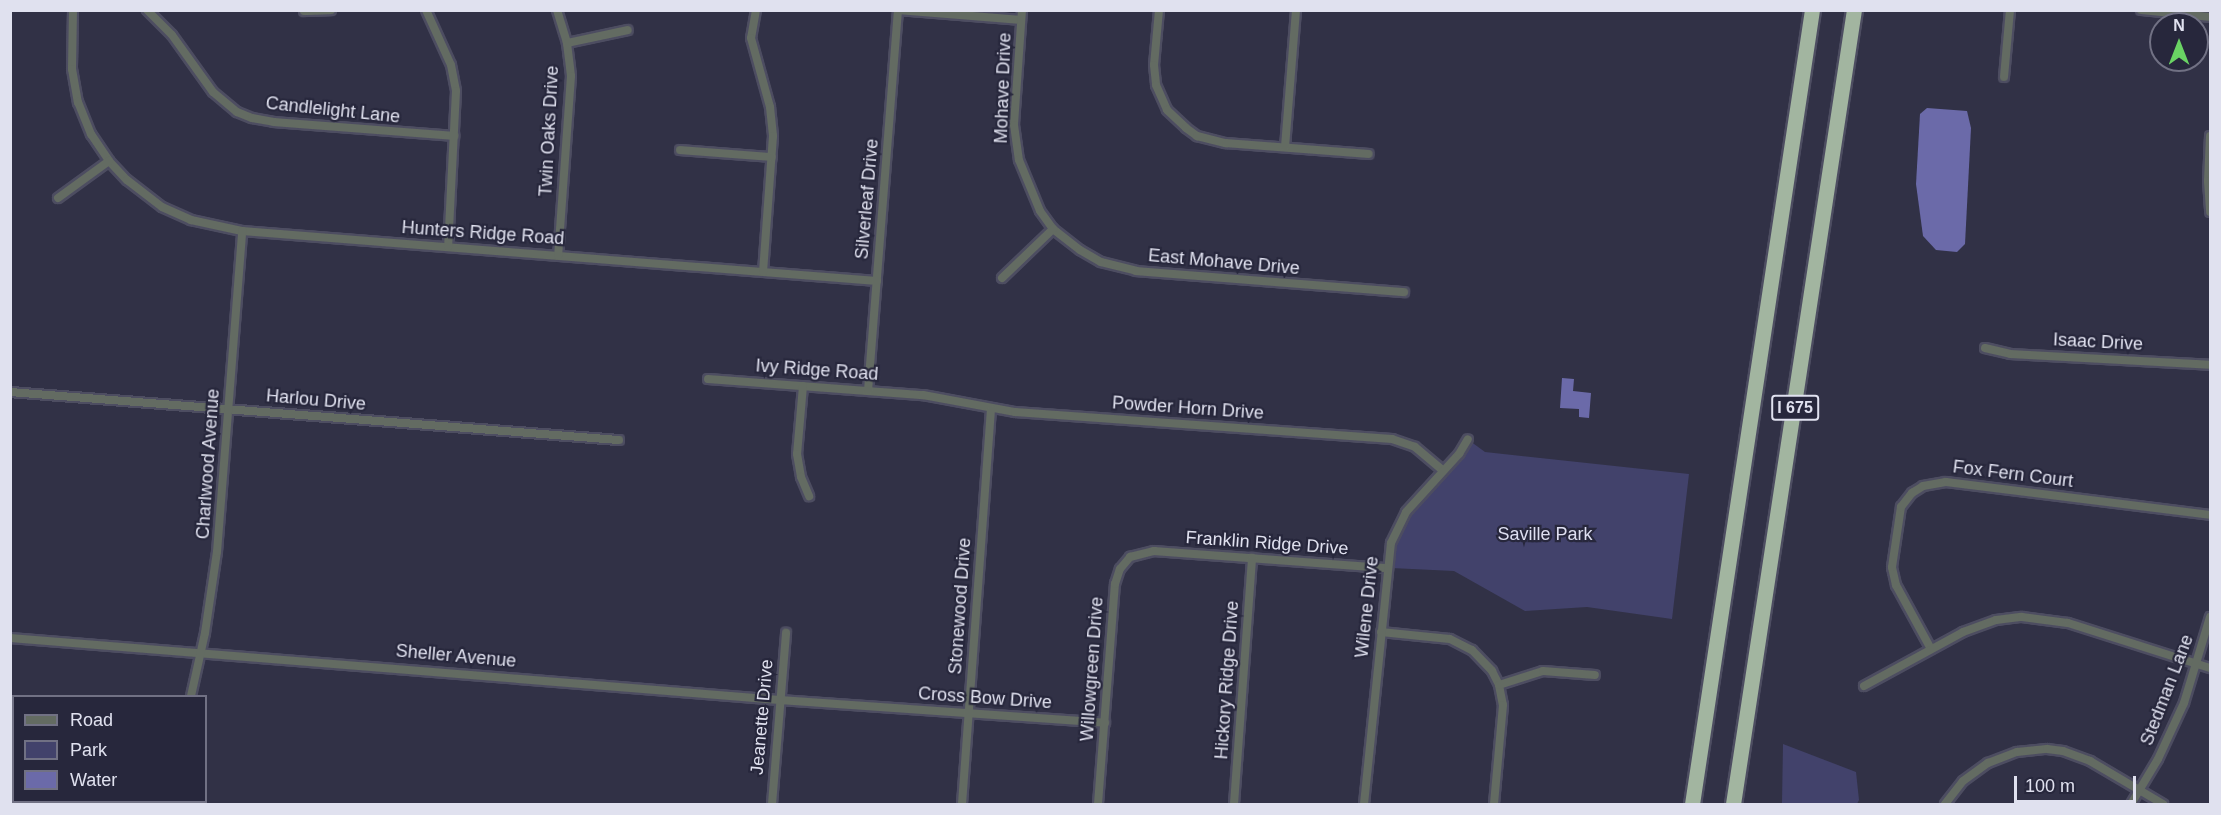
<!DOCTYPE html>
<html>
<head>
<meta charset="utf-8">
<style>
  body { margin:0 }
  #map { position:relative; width:2221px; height:815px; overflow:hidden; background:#313146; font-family:Arial,sans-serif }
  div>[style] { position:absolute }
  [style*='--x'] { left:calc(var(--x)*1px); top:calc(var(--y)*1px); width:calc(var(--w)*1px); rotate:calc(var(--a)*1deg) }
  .green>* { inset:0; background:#42426b }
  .water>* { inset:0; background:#6b6aa9 }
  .roads { filter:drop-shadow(2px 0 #4d4d61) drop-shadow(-2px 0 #4d4d61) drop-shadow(0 2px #4d4d61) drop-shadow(0 -2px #4d4d61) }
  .minor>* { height:8px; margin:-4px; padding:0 4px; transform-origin:4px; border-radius:4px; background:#636b62 }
  .motorway>* { height:15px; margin:-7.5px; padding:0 7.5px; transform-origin:7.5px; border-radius:7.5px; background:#a2b5a0 }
  span { translate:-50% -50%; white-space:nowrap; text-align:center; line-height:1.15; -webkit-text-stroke:4.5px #27273c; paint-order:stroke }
  .shield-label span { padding:2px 4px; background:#27273c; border:2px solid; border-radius:4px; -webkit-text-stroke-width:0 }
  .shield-label { font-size:16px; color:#e0e1ef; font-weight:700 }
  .street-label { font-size:18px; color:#e0e1ef }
  .park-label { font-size:18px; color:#dedff1 }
  .frame { position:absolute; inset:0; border:12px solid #e0e1ef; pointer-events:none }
  .legend { position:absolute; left:12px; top:695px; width:195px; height:108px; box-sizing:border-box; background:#27273c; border:2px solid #717184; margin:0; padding:8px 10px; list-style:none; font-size:18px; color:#e0e1ef }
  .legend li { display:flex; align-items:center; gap:12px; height:30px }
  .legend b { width:30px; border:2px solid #717184 }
  .north { position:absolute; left:2149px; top:12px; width:60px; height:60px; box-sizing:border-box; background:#27273c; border:2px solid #717184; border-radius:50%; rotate:0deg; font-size:16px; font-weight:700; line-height:24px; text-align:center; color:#e0e1ef }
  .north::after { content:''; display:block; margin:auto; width:21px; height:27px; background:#6ad364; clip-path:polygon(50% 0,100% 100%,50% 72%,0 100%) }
  .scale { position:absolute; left:2014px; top:776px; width:122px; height:27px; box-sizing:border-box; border:3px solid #e0e1ef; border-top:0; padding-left:8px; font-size:18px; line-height:21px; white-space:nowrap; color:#e0e1ef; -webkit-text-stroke:4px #27273c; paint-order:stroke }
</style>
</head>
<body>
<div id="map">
  <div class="green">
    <div style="clip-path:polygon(1470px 441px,1485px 452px,1689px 474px,1672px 619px,1587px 607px,1525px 611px,1454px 571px,1391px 568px,1395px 542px,1404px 522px)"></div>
    <div style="clip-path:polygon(1783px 744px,1856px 772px,1859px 800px,1857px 804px,1782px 804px)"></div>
  </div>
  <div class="water">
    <div style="clip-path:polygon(1927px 108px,1967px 111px,1971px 128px,1965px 244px,1957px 252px,1936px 250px,1923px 236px,1916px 184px,1920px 114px)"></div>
    <div style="clip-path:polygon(1562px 378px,1574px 379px,1573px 391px,1591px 393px,1589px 418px,1579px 417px,1579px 409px,1560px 408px)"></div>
  </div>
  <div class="roads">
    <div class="minor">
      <div style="--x:73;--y:10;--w:59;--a:91"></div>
      <div style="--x:72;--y:69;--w:34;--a:80"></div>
      <div style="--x:78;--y:102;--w:35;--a:68"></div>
      <div style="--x:91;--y:134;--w:32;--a:56"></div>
      <div style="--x:109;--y:161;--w:26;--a:47"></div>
      <div style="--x:127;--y:180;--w:44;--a:37.6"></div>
      <div style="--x:162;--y:207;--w:32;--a:24"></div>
      <div style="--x:191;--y:220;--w:52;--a:12.2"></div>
      <div style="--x:242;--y:231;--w:637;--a:4.5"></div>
      <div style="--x:147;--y:10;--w:35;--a:45"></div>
      <div style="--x:172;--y:35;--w:70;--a:54.3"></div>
      <div style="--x:213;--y:92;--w:31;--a:40"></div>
      <div style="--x:237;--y:112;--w:16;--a:22"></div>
      <div style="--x:252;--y:118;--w:22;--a:10"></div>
      <div style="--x:274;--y:122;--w:181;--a:4.4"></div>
      <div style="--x:426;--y:10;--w:60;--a:65.6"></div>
      <div style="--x:451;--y:65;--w:26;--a:79"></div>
      <div style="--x:456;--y:91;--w:156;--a:92.9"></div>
      <div style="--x:557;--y:10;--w:34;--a:73"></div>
      <div style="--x:567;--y:43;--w:33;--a:83"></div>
      <div style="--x:571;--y:76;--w:180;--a:94.1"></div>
      <div style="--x:756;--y:10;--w:28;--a:100"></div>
      <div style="--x:751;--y:38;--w:72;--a:74.6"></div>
      <div style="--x:770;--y:107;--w:29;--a:84"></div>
      <div style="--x:773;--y:136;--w:136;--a:94.2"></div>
      <div style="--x:899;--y:10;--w:122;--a:4.7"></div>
      <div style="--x:1022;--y:10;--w:115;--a:94"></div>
      <div style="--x:1014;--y:125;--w:35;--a:82"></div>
      <div style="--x:1019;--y:160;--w:55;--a:67.6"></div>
      <div style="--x:1040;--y:211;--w:22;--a:54"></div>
      <div style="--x:1053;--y:229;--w:34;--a:38"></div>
      <div style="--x:1080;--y:250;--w:24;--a:30"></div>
      <div style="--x:1101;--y:262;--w:36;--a:14"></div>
      <div style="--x:1136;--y:271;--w:269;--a:4.5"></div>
      <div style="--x:1159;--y:10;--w:55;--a:95.2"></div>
      <div style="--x:1154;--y:65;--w:20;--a:84"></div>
      <div style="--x:1156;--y:85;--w:27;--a:66"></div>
      <div style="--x:1167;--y:110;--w:26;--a:43"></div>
      <div style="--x:1186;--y:128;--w:14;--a:36"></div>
      <div style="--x:1197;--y:136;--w:30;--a:14"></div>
      <div style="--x:1226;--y:143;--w:143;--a:4.4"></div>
      <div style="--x:2141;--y:10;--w:69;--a:5.8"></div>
      <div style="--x:304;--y:11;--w:27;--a:-2"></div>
      <div style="--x:567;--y:43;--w:62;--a:-12"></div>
      <div style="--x:2004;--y:77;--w:67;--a:-84.9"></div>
      <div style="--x:2210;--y:136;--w:45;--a:92.5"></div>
      <div style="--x:2208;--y:181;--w:31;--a:86"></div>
      <div style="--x:1285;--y:147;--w:137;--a:-85.4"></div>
      <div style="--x:680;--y:150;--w:92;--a:4.4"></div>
      <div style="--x:58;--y:198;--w:63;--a:-36"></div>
      <div style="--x:1002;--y:278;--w:71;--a:-43.9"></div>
      <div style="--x:1985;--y:348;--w:26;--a:13"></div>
      <div style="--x:2010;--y:354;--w:200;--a:3.1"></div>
      <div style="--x:708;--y:379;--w:216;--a:4.3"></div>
      <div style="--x:923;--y:395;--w:94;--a:10.5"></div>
      <div style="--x:1015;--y:412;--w:378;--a:4.1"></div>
      <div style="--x:1392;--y:439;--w:24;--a:19"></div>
      <div style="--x:1415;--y:447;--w:35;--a:40"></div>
      <div style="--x:803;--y:386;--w:68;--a:95"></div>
      <div style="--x:797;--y:454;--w:23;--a:80"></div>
      <div style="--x:801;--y:477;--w:21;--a:67"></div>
      <div style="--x:868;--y:391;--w:382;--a:-85.5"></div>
      <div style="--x:10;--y:392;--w:611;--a:4.51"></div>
      <div style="--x:1381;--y:632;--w:69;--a:5.8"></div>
      <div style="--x:1450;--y:639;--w:25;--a:27"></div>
      <div style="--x:1472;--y:650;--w:29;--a:46"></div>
      <div style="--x:1492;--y:671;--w:16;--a:63"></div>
      <div style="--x:1499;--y:685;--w:20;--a:79"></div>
      <div style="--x:1503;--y:705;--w:99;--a:95.2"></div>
      <div style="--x:10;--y:638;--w:772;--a:4.6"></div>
      <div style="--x:780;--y:700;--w:326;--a:4"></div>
      <div style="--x:1931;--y:649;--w:73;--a:-118.7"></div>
      <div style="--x:1896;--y:585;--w:18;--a:-103"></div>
      <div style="--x:1892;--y:567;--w:61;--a:-81.5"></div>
      <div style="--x:1901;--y:507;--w:18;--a:-52"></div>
      <div style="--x:1912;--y:493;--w:13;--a:-32"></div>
      <div style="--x:1923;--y:486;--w:23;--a:-10"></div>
      <div style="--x:1946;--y:482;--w:266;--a:7.1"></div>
      <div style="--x:1499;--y:685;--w:46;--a:-17.7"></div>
      <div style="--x:1543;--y:671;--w:52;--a:4.4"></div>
      <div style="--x:1864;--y:686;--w:113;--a:-28.6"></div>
      <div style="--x:1963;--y:632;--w:35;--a:-20"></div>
      <div style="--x:1996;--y:620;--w:26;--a:-7"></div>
      <div style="--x:2022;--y:617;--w:46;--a:7.4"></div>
      <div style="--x:2068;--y:623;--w:149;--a:17.6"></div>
      <div style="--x:191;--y:696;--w:65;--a:-77.5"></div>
      <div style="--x:205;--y:633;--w:82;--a:-81.6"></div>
      <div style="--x:217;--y:552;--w:322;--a:-85.5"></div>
      <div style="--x:178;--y:804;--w:2;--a:-90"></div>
      <div style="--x:772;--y:804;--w:172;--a:-85.3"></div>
      <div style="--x:962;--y:804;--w:396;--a:-85.8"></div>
      <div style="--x:1098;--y:804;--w:221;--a:-85.6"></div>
      <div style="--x:1115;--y:584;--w:16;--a:-72"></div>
      <div style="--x:1120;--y:569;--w:16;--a:-50"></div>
      <div style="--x:1130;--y:557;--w:25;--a:-14"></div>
      <div style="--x:1154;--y:551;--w:234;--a:4.2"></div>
      <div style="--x:1234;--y:804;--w:247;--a:-85.8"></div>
      <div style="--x:1364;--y:804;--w:262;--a:-84.1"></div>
      <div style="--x:1391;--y:543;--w:34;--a:-64"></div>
      <div style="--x:1406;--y:512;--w:79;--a:-47.6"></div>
      <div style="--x:1459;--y:454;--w:17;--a:-59"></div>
      <div style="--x:1945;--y:804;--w:29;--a:-52"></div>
      <div style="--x:1963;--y:781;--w:31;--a:-36"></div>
      <div style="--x:1988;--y:763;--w:31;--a:-21"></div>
      <div style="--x:2017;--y:752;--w:30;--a:-6"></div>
      <div style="--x:2047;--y:749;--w:16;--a:7"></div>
      <div style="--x:2063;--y:751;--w:29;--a:20"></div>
      <div style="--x:2090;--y:761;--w:85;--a:30.5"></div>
      <div style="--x:2131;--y:804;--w:52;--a:-59"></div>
      <div style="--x:2158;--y:759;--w:62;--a:-65.1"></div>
      <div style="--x:2184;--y:703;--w:90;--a:-73.2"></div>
    </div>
    <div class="motorway">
      <div style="--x:1692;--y:804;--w:803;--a:-81.41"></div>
      <div style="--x:1733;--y:804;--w:803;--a:-81.34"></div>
    </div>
  </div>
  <div class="shield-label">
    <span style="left:1795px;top:408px">I 675</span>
  </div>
  <div class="street-label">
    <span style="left:1003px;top:88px;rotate:-88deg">Mohave Drive</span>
    <span style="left:333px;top:110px;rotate:6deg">Candlelight Lane</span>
    <span style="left:549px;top:131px;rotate:-87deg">Twin Oaks Drive</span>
    <span style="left:867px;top:199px;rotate:-85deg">Silverleaf Drive</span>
    <span style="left:483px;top:233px;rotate:4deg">Hunters Ridge Road</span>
    <span style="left:1224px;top:262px;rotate:5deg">East Mohave Drive</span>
    <span style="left:2098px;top:342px;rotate:3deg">Isaac Drive</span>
    <span style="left:817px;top:370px;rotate:4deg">Ivy Ridge Road</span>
    <span style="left:316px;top:400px;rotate:5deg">Harlou Drive</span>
    <span style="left:1188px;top:408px;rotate:4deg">Powder Horn Drive</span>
    <span style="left:208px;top:464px;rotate:-86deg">Charlwood Avenue</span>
    <span style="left:2013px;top:474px;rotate:7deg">Fox Fern Court</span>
    <span style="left:1267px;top:543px;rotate:4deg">Franklin Ridge Drive</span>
    <span style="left:960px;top:606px;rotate:-86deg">Stonewood Drive</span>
    <span style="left:1367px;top:607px;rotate:-84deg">Wilene Drive</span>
    <span style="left:456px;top:656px;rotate:5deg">Sheller Avenue</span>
    <span style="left:1092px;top:669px;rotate:-86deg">Willowgreen Drive</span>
    <span style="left:1227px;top:680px;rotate:-86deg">Hickory Ridge Drive</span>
    <span style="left:2167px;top:690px;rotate:-69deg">Stedman Lane</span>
    <span style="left:985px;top:698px;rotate:4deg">Cross Bow Drive</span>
    <span style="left:762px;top:717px;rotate:-85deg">Jeanette Drive</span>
  </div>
  <div class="park-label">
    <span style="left:1545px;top:534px">Saville Park</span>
  </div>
  <div class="frame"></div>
  <ul class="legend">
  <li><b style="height:8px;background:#636b62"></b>Road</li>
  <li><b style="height:16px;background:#42426b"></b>Park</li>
  <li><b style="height:16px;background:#6b6aa9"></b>Water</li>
  </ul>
  <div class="north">N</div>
  <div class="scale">100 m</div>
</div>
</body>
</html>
